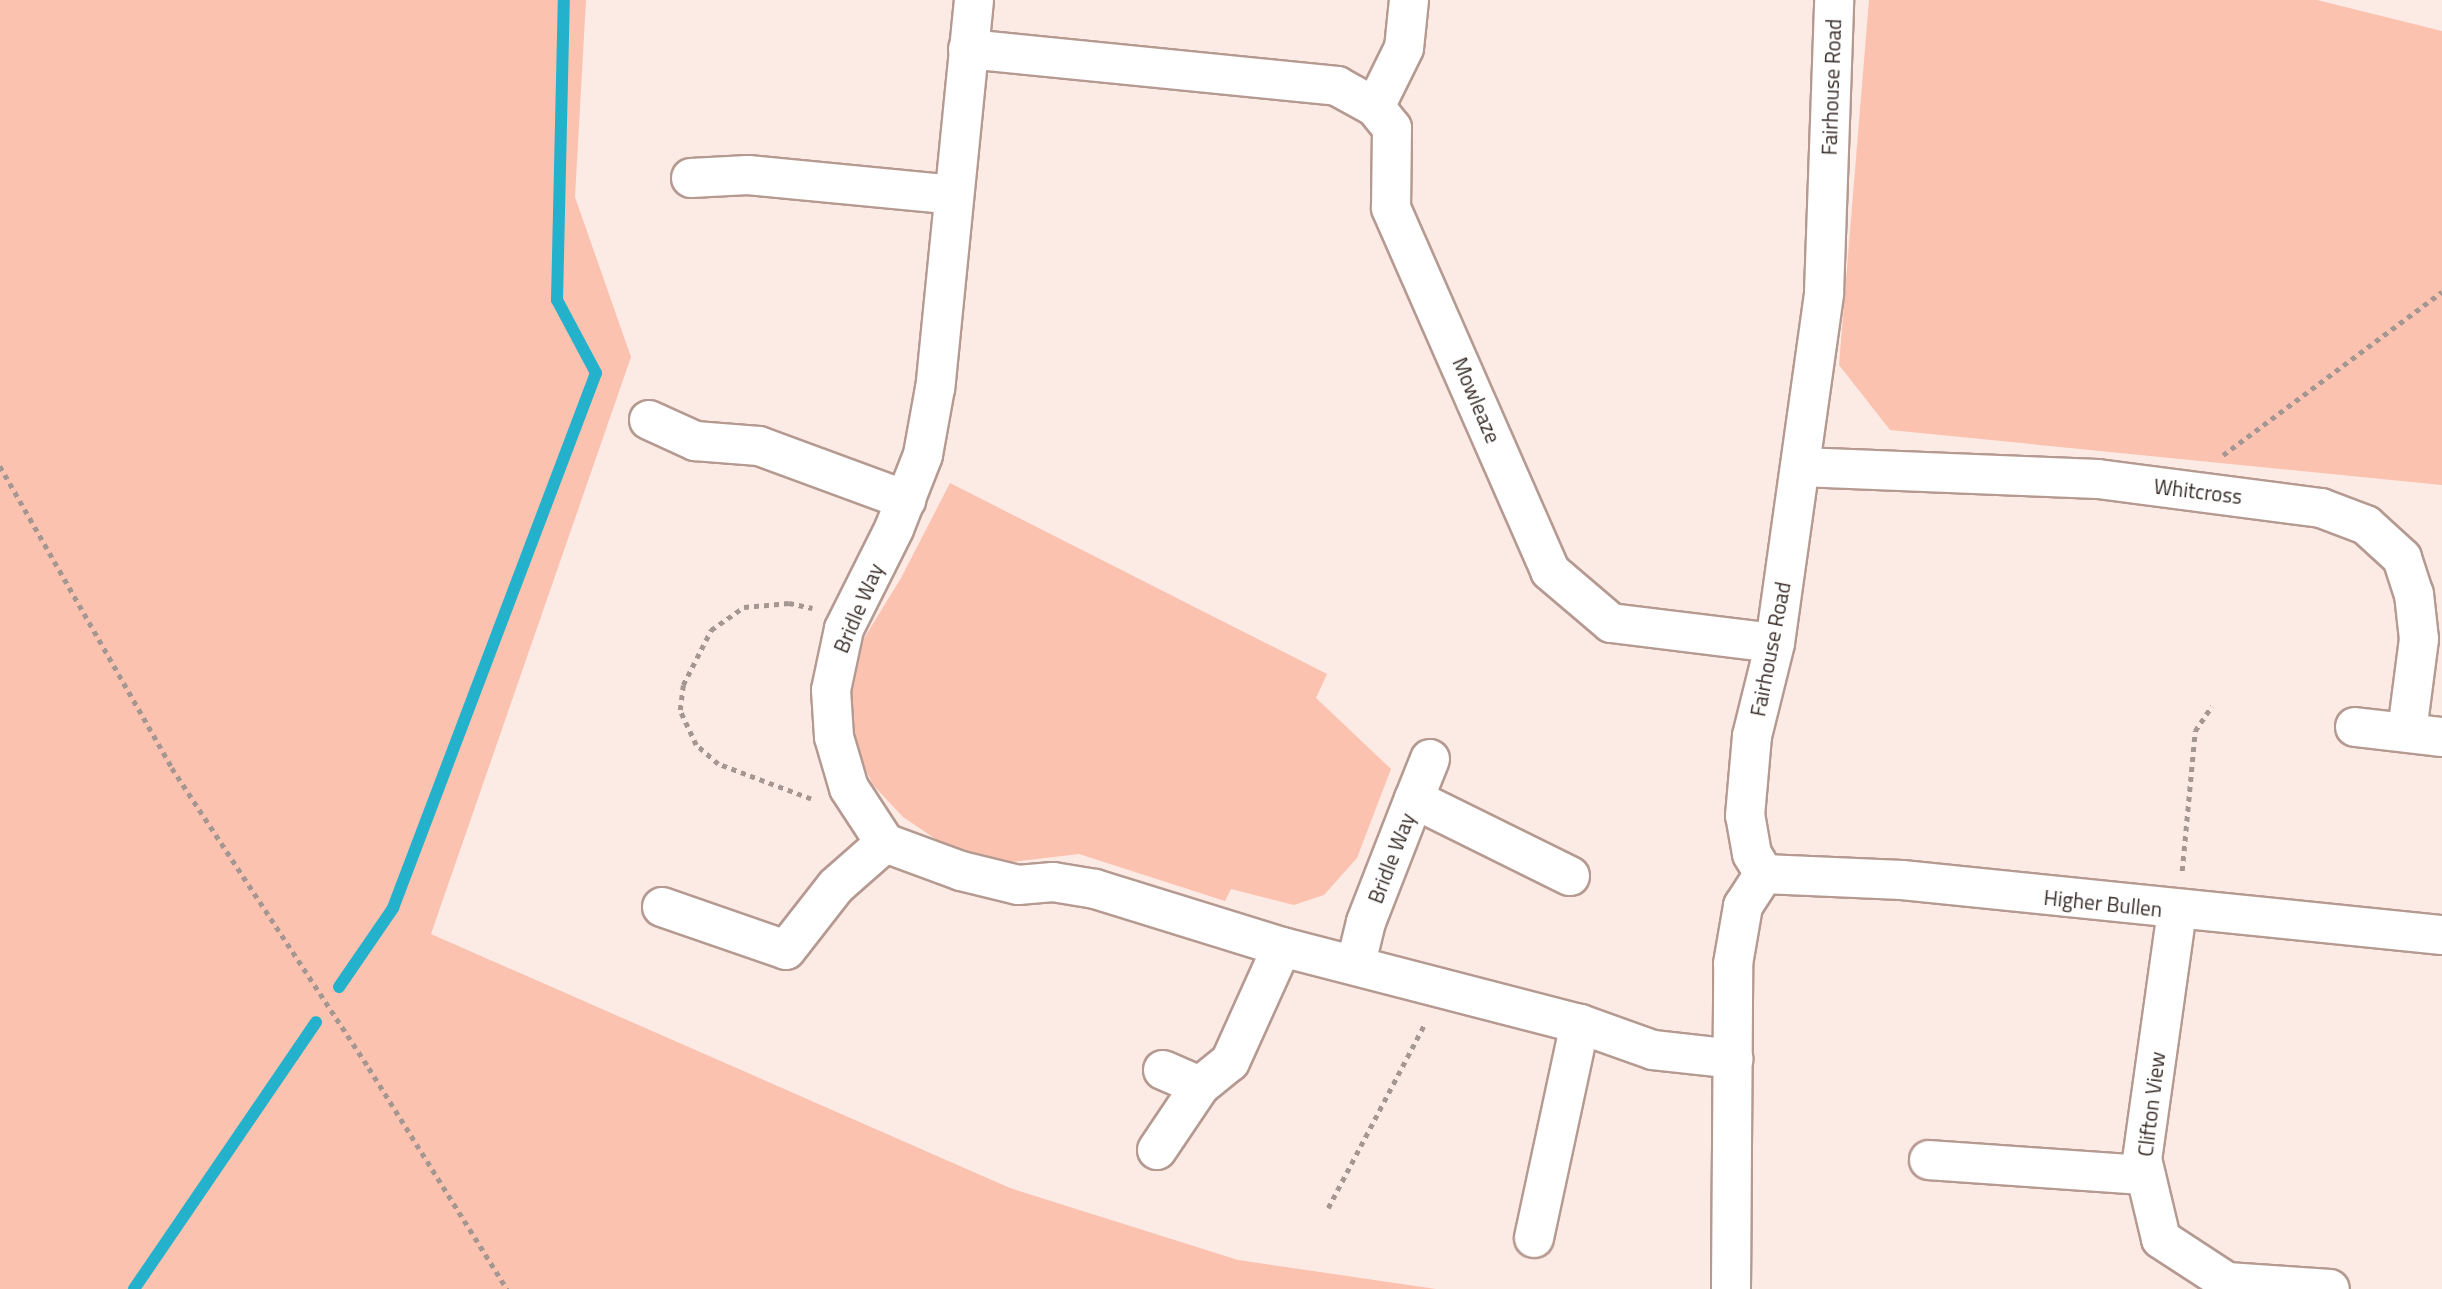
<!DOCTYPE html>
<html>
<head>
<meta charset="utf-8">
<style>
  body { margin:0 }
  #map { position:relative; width:2442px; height:1289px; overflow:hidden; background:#fceae5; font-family:"Titillium Web",sans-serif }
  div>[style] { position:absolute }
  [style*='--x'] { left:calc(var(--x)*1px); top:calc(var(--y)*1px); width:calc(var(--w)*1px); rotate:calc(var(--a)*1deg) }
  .green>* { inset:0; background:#fbc2b0 }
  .stream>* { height:12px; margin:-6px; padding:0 6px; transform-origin:6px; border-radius:6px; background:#23b1cb }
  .path>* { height:4.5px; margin-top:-2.25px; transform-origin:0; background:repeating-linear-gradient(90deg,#a49691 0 5px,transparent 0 10px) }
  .roads { filter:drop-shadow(2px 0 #b59a91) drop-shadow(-2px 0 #b59a91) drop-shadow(0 2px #b59a91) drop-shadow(0 -2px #b59a91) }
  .minor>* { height:38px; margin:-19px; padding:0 19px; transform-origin:19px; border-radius:19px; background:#fff }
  span { translate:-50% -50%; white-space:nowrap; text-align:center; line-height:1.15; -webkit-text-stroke:7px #fff; paint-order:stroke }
  .street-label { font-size:21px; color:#392e2a }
</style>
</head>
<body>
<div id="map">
  <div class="green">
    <div style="clip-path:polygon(0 0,586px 0,575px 197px,631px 357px,431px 934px,1010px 1188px,1238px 1260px,1436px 1289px,0 1289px)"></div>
    <div style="clip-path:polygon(1869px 0,2317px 0,2442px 31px,2442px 485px,1890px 430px,1839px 365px)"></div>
    <div style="clip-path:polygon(950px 483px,1327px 674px,1316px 698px,1391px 769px,1357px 858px,1324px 895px,1294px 905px,1231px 889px,1225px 901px,1079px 854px,1011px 862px,981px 858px,937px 840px,903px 817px,873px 785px,855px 747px,852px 694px,863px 640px,901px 578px)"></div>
  </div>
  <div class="stream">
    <div style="--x:339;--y:987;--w:96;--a:-55.6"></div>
    <div style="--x:393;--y:908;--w:572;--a:-69.22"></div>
    <div style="--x:596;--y:373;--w:83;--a:-118.1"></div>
    <div style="--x:557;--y:300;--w:300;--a:-88.7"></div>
    <div style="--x:134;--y:1289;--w:323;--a:-55.7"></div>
  </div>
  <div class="path">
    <div style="--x:2223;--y:455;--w:273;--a:-36.7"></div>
    <div style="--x:0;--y:466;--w:348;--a:60.3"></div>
    <div style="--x:172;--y:768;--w:359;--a:56.7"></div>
    <div style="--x:369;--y:1068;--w:261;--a:58"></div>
    <div style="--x:811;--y:799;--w:99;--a:-159.4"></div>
    <div style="--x:718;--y:764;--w:29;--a:-139"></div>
    <div style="--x:696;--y:745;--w:38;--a:-115"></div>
    <div style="--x:680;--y:710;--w:25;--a:-83"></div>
    <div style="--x:683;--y:685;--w:62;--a:-63"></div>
    <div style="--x:711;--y:630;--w:40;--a:-34.9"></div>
    <div style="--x:744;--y:607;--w:45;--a:-5.1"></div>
    <div style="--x:789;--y:603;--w:24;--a:12"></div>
    <div style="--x:2182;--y:871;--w:141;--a:-84.7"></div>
    <div style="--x:2195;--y:731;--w:30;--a:-56"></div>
    <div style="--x:1328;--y:1208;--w:209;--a:-62.3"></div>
  </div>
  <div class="roads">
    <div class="minor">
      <div style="--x:974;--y:0;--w:390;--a:95.7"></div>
      <div style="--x:935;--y:388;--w:68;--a:100.2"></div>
      <div style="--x:923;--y:455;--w:79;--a:111.4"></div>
      <div style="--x:894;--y:529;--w:112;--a:116.6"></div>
      <div style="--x:844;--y:629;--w:62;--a:102"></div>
      <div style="--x:831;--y:690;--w:47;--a:86.3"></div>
      <div style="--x:834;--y:737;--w:53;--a:73.6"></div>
      <div style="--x:849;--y:788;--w:66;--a:56.8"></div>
      <div style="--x:885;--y:843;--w:81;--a:20.2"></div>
      <div style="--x:961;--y:871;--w:59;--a:13.8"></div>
      <div style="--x:1018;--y:885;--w:35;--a:-5"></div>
      <div style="--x:1053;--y:882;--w:43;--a:9.5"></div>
      <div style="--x:1095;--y:889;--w:196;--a:17.2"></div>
      <div style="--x:1282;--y:947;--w:308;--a:14.5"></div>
      <div style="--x:1580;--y:1024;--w:77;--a:19.6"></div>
      <div style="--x:1653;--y:1050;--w:81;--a:6.3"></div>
      <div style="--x:1409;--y:0;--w:48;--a:95.9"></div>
      <div style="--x:1404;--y:48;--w:66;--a:116.2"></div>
      <div style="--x:1375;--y:107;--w:27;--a:51"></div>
      <div style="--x:1392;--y:128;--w:80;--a:90.7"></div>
      <div style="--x:1391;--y:208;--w:396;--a:66.3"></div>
      <div style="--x:1550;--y:571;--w:80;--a:40.4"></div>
      <div style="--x:1611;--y:623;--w:165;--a:7"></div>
      <div style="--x:968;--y:49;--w:371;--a:5.7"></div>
      <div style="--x:1337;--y:86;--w:43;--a:28.9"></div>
      <div style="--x:691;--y:178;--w:57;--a:-3"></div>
      <div style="--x:748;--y:175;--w:207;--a:5.5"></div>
      <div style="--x:649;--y:420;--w:51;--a:24.5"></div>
      <div style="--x:695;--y:441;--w:64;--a:4.5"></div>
      <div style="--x:759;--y:446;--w:157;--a:20.2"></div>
      <div style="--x:1801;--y:467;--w:297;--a:2.3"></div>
      <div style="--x:2098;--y:479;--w:225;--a:7.4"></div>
      <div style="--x:2321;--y:508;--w:48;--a:20.7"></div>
      <div style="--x:2366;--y:525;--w:49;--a:42.5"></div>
      <div style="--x:2402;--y:558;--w:38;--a:72"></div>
      <div style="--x:2414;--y:594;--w:45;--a:83.7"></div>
      <div style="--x:2419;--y:639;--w:94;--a:97.4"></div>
      <div style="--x:2355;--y:727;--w:88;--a:6.6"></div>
      <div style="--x:1414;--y:799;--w:43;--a:-68.2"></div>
      <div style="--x:1764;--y:874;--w:138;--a:2.5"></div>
      <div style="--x:1902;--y:880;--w:543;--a:5.82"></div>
      <div style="--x:662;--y:907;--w:131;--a:19.1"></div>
      <div style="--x:786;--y:950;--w:81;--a:-52"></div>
      <div style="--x:836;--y:886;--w:65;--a:-41.3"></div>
      <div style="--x:2177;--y:911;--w:250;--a:98"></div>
      <div style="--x:2142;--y:1159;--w:82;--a:76.6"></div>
      <div style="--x:2161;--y:1239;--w:79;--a:33.1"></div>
      <div style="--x:2227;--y:1282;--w:103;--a:3.9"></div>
      <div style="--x:1356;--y:963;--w:42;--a:-76.3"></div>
      <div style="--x:1366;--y:922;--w:132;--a:-68.7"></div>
      <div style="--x:1414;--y:799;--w:174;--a:26.3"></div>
      <div style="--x:1163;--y:1070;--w:40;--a:23.4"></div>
      <div style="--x:1200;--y:1086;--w:38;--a:-39"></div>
      <div style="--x:1230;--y:1062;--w:126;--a:-65.7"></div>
      <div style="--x:1157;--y:1150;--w:77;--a:-56.1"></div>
      <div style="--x:1929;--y:1160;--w:217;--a:4"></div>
      <div style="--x:1534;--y:1238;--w:219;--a:-77.9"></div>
      <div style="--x:1731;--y:1289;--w:325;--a:-89.6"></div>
      <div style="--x:1733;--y:964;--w:59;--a:-80.2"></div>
      <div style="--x:1743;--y:906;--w:38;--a:-57"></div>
      <div style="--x:1764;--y:874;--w:23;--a:-121"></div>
      <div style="--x:1752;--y:854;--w:39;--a:-100"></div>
      <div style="--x:1745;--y:816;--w:80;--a:-85"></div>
      <div style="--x:1752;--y:736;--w:96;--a:-76.1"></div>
      <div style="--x:1775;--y:643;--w:353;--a:-82"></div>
      <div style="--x:1824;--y:293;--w:293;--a:-88"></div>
    </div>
  </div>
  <div class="street-label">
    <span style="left:1831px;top:87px;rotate:-88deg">Fairhouse Road</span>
    <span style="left:1477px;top:400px;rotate:67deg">Mowleaze</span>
    <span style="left:2198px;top:491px;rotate:7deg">Whitcross</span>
    <span style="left:858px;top:608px;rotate:-67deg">Bridle Way</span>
    <span style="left:1770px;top:649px;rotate:-79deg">Fairhouse Road</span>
    <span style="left:1391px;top:858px;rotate:-69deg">Bridle Way</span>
    <span style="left:2103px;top:903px;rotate:6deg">Higher Bullen</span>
    <span style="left:2151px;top:1104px;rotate:-83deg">Clifton View</span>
  </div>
</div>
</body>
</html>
